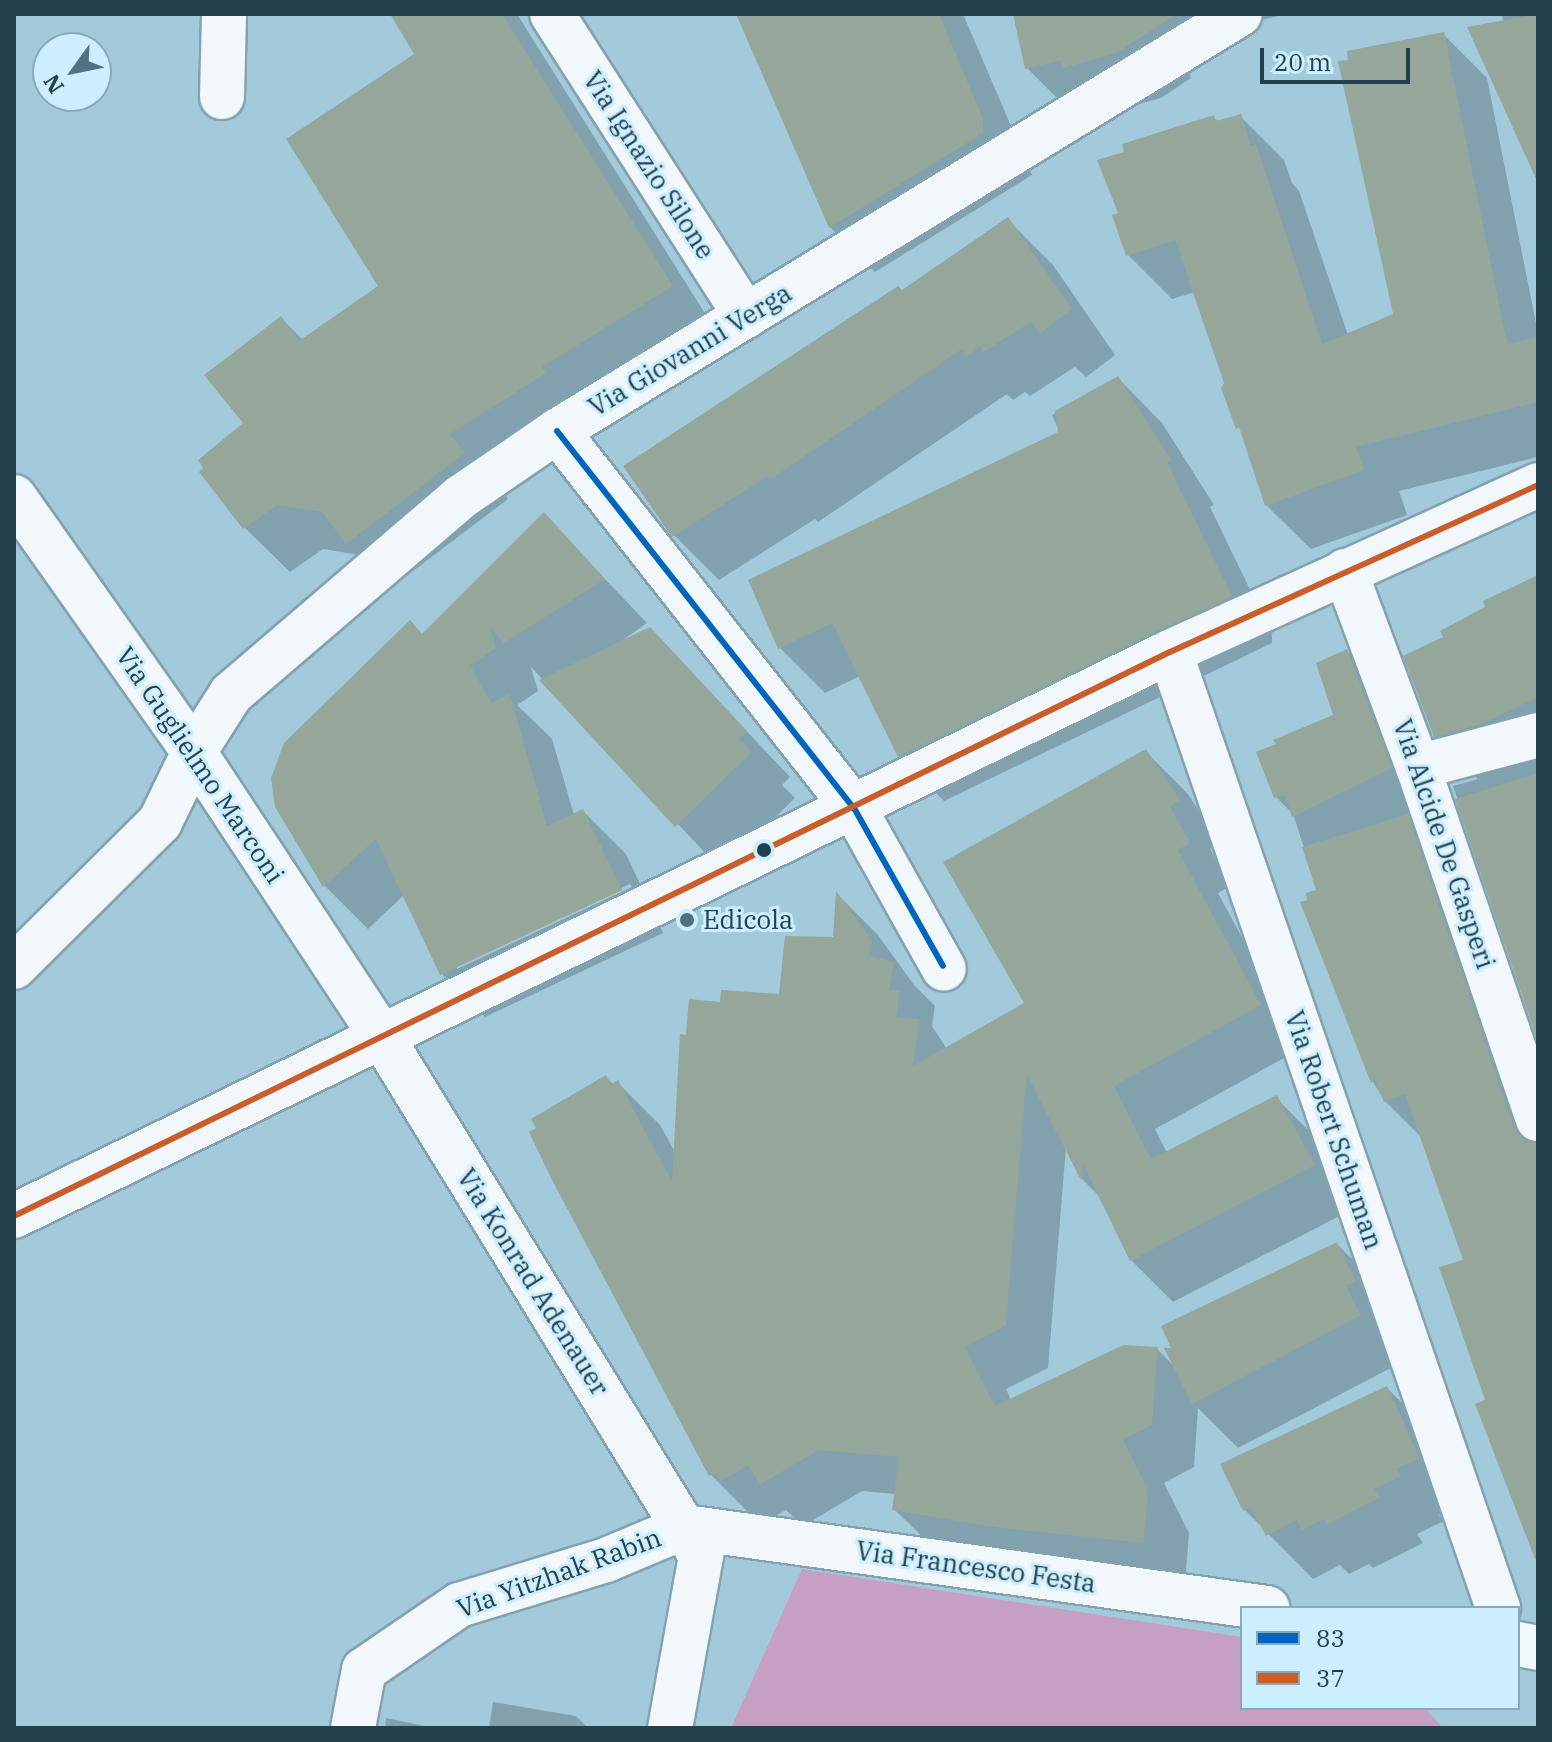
<!DOCTYPE html>
<html>
<head>
<meta charset="utf-8">
<style>
  body { margin:0 }
  #map { position:relative; width:1552px; height:1742px; overflow:hidden; background:#a3cadb; font-family:"IBM Plex Serif",serif }
  div>[style] { position:absolute }
  [style*='--x'] { left:calc(var(--x)*1px); top:calc(var(--y)*1px); width:calc(var(--w)*1px); rotate:calc(var(--a)*1deg) }
  .green>* { inset:0; background:#c5a0c4 }
  .shadow>* { inset:0; background:#0003 }
  .building>* { inset:0; background:#95a69a }
  .roads { filter:drop-shadow(2px 0 #83a2b0) drop-shadow(-2px 0 #83a2b0) drop-shadow(0 2px #83a2b0) drop-shadow(0 -2px #83a2b0) }
  .minor>* { height:44px; margin:-22px; padding:0 22px; transform-origin:22px; border-radius:22px; background:#f1f7fa }
  .major>* { height:44px; margin:-22px; padding:0 22px; transform-origin:22px; border-radius:22px; background:#f1f7fa }
  .bus-1>* { height:6px; margin:-3px; padding:0 3px; transform-origin:3px; border-radius:3px; background:#0065bd }
  .bus-2>* { height:6px; margin:-3px; padding:0 3px; transform-origin:3px; border-radius:3px; background:#c95e2b }
  .dots>* { width:22px; height:22px; translate:-50% -50%; box-sizing:border-box; border:4px solid #cceefe; border-radius:50% }
  span { translate:-50% -50%; white-space:nowrap; text-align:center; line-height:1.15; -webkit-text-stroke:6px #cceefe; paint-order:stroke }
  .street-label { font-size:26px; color:#23414d }
  .poi-label { font-size:26px; color:#23414d }
  .left { translate:0 -50%; text-align:left }
  .frame { position:absolute; inset:0; border:16px solid #23414d; pointer-events:none }
  .legend { position:absolute; left:1240px; top:1606px; width:280px; height:104px; box-sizing:border-box; background:#cceefe; border:2px solid #88a9b7; margin:0; padding:10px 14px; list-style:none; font-size:24px; color:#23414d }
  .legend li { display:flex; align-items:center; gap:16px; height:40px }
  .legend b { width:40px; border:2px solid #88a9b7 }
  .north { position:absolute; left:32px; top:32px; width:80px; height:80px; box-sizing:border-box; background:#cceefe; border:2px solid #88a9b7; border-radius:50%; rotate:237deg; font-size:22px; font-weight:700; line-height:32px; text-align:center; color:#23414d }
  .north::after { content:''; display:block; margin:auto; width:28px; height:36px; background:#50717f; clip-path:polygon(50% 0,100% 100%,50% 72%,0 100%) }
  .scale { position:absolute; left:1260px; top:48px; width:150px; height:36px; box-sizing:border-box; border:4px solid #23414d; border-top:0; padding-left:10px; font-size:24px; line-height:28px; white-space:nowrap; color:#23414d; -webkit-text-stroke:6px #cceefe; paint-order:stroke }
</style>
</head>
<body>
<div id="map">
  <div class="green">
    <div style="clip-path:polygon(802px 1569px,1242px 1637px,1242px 1708px,1425px 1708px,1443px 1728px,731px 1728px)"></div>
  </div>
  <div class="shadow">
    <div style="clip-path:polygon(392px 14px,517px 14px,716px 331px,494px 480px,508px 499px,392px 587px,360px 555px,323px 549px,290px 572px,245px 528px,245px 423px,281px 318px,303px 340px,380px 287px,417px 55px)"></div>
    <div style="clip-path:polygon(739px 14px,963px 14px,1032px 175px,875px 272px,830px 227px)"></div>
    <div style="clip-path:polygon(1015px 14px,1287px 14px,1180px 39px,1191px 78px,1161px 98px,1110px 112px,1072px 113px,1027px 68px)"></div>
    <div style="clip-path:polygon(1501px 14px,1538px 14px,1538px 178px,1504px 22px)"></div>
    <div style="clip-path:polygon(1443px 34px,1487px 78px,1538px 333px,1538px 457px,1399px 491px,1407px 515px,1311px 549px,1266px 505px,1195px 292px,1172px 299px,1128px 255px,1120px 214px,1213px 117px,1219px 122px,1240px 116px,1284px 160px,1292px 183px,1299px 191px,1348px 335px,1395px 316px)"></div>
    <div style="clip-path:polygon(1008px 220px,1053px 265px,1115px 355px,1086px 377px,1075px 367px,1030px 396px,1025px 392px,1013px 400px,1007px 394px,818px 522px,815px 519px,719px 580px,674px 535px,902px 292px)"></div>
    <div style="clip-path:polygon(1118px 378px,1162px 423px,1214px 505px,1210px 507px,1272px 635px,1272px 643px,944px 801px,899px 756px,860px 676px,825px 693px,780px 648px,1060px 433px,1052px 415px)"></div>
    <div style="clip-path:polygon(evenodd,544px 515px,647px 623px,616px 645px,650px 629px,790px 777px,782px 785px,795px 798px,721px 870px,531px 667px,538px 691px,517px 705px,552px 739px,574px 815px,583px 811px,626px 854px,663px 933px,485px 1017px,442px 974px,404px 895px,368px 929px,325px 886px,277px 806px,423px 636px,544px 515px,630px 884px,632px 887px,457px 969px,457px 965px,630px 884px)"></div>
    <div style="clip-path:polygon(1538px 577px,1538px 1035px,1453px 786px,1478px 779px,1435px 736px,1446px 638px)"></div>
    <div style="clip-path:polygon(1347px 651px,1390px 694px,1538px 1118px,1538px 1564px,1478px 1405px,1487px 1402px,1465px 1262px,1422px 1138px,1385px 1101px,1373px 1082px,1310px 901px,1318px 891px,1293px 814px,1276px 797px,1335px 716px)"></div>
    <div style="clip-path:polygon(1146px 752px,1188px 794px,1220px 843px,1210px 849px,1230px 886px,1218px 893px,1302px 1048px,1155px 1129px,1167px 1153px,1276px 1098px,1318px 1140px,1355px 1208px,1173px 1302px,1131px 1260px,1102px 1199px,1082px 1179px,1066px 1147px,1048px 1368px,1006px 1389px,1011px 1400px,1157px 1349px,1175px 1367px,1175px 1350px,1337px 1244px,1382px 1289px,1404px 1361px,1238px 1448px,1198px 1408px,1194px 1467px,1164px 1483px,1189px 1533px,1185px 1584px,937px 1551px,894px 1509px,896px 1494px,862px 1491px,803px 1526px,786px 1510px,765px 1522px,753px 1517px,711px 1475px,606px 1077px,614px 1085px,618px 1083px,660px 1125px,676px 1154px,688px 1037px,722px 1004px,781px 996px,835px 939px,838px 895px,878px 935px,914px 985px,935px 1006px,932px 1026px,947px 1049px,1027px 1004px)"></div>
    <div style="clip-path:polygon(1387px 1388px,1432px 1433px,1464px 1503px,1439px 1515px,1444px 1521px,1417px 1534px,1423px 1543px,1373px 1568px,1369px 1564px,1349px 1574px,1340px 1565px,1313px 1579px,1245px 1510px,1223px 1464px)"></div>
    <div style="clip-path:polygon(493px 1702px,576px 1716px,588px 1728px,489px 1728px)"></div>
    <div style="clip-path:polygon(386px 1718px,434px 1728px,385px 1728px)"></div>
  </div>
  <div class="building">
    <div style="clip-path:polygon(390px 14px,502px 14px,673px 286px,542px 367px,546px 373px,450px 434px,465px 453px,346px 544px,322px 512px,277px 505px,243px 529px,199px 472px,203px 468px,198px 460px,243px 423px,204px 375px,281px 316px,299px 341px,378px 286px,286px 139px,414px 54px)"></div>
    <div style="clip-path:polygon(736px 14px,939px 14px,983px 119px,983px 133px,829px 228px)"></div>
    <div style="clip-path:polygon(1013px 14px,1177px 14px,1116px 53px,1063px 68px,1062px 60px,1025px 69px)"></div>
    <div style="clip-path:polygon(1538px 14px,1538px 183px,1467px 27px)"></div>
    <div style="clip-path:polygon(1444px 32px,1507px 344px,1538px 337px,1538px 402px,1356px 447px,1364px 470px,1265px 506px,1239px 427px,1236px 429px,1221px 388px,1224px 383px,1175px 240px,1126px 256px,1112px 215px,1118px 213px,1097px 160px,1124px 152px,1122px 144px,1214px 115px,1216px 121px,1241px 114px,1251px 146px,1256px 144px,1322px 344px,1393px 314px,1338px 61px,1348px 60px,1347px 51px)"></div>
    <div style="clip-path:polygon(1008px 217px,1072px 309px,1040px 334px,1031px 322px,983px 352px,981px 346px,966px 357px,962px 349px,771px 479px,768px 476px,672px 537px,623px 466px,898px 286px,902px 290px)"></div>
    <div style="clip-path:polygon(1118px 376px,1171px 460px,1167px 462px,1232px 596px,898px 757px,832px 623px,778px 649px,748px 580px,1058px 432px,1055px 411px)"></div>
    <div style="clip-path:polygon(544px 512px,605px 579px,504px 643px,491px 628px,496px 648px,470px 665px,491px 703px,510px 694px,547px 826px,583px 809px,622px 890px,440px 975px,376px 839px,323px 887px,275px 807px,271px 778px,284px 743px,410px 620px,422px 634px)"></div>
    <div style="clip-path:polygon(1538px 575px,1538px 697px,1482px 724px,1434px 737px,1403px 656px,1443px 637px,1440px 631px,1485px 607px,1483px 601px)"></div>
    <div style="clip-path:polygon(650px 627px,747px 731px,739px 739px,752px 752px,675px 827px,539px 680px)"></div>
    <div style="clip-path:polygon(1347px 649px,1392px 768px,1292px 817px,1285px 795px,1274px 798px,1256px 752px,1276px 744px,1273px 740px,1333px 715px,1316px 663px)"></div>
    <div style="clip-path:polygon(1146px 749px,1180px 800px,1170px 806px,1190px 843px,1178px 850px,1261px 1005px,1114px 1086px,1151px 1159px,1277px 1095px,1315px 1165px,1130px 1261px,1083px 1164px,1081px 1180px,1027px 1075px,1006px 1326px,965px 1347px,995px 1406px,1123px 1345px,1158px 1347px,1152px 1425px,1123px 1440px,1148px 1489px,1144px 1543px,1001px 1528px,892px 1510px,899px 1457px,819px 1450px,759px 1485px,749px 1465px,721px 1481px,716px 1473px,709px 1476px,551px 1178px,529px 1132px,536px 1128px,531px 1119px,606px 1075px,610px 1085px,618px 1080px,672px 1182px,680px 1034px,686px 1035px,689px 999px,720px 1002px,721px 990px,779px 994px,785px 936px,833px 937px,836px 891px,872px 940px,870px 956px,894px 962px,889px 990px,900px 991px,896px 1018px,920px 1019px,913px 1066px,1024px 1003px,943px 862px)"></div>
    <div style="clip-path:polygon(1538px 773px,1538px 1042px,1455px 799px)"></div>
    <div style="clip-path:polygon(1408px 814px,1514px 1127px,1522px 1138px,1538px 1143px,1538px 1559px,1535px 1559px,1475px 1404px,1485px 1400px,1439px 1267px,1463px 1260px,1405px 1094px,1384px 1102px,1375px 1080px,1371px 1083px,1300px 902px,1307px 900px,1306px 893px,1316px 890px,1302px 847px)"></div>
    <div style="clip-path:polygon(1337px 1242px,1356px 1282px,1346px 1286px,1361px 1315px,1192px 1404px,1164px 1348px,1171px 1348px,1161px 1326px)"></div>
    <div style="clip-path:polygon(1387px 1386px,1420px 1458px,1396px 1469px,1401px 1476px,1374px 1489px,1380px 1497px,1326px 1525px,1324px 1519px,1302px 1530px,1297px 1520px,1266px 1536px,1250px 1507px,1243px 1511px,1220px 1464px)"></div>
  </div>
  <div class="roads">
    <div class="minor">
      <div style="--x:552;--y:14;--w:359;--a:57.3"></div>
      <div style="--x:222;--y:97;--w:83;--a:-88.6"></div>
      <div style="--x:557;--y:431;--w:480;--a:51.8"></div>
      <div style="--x:854;--y:808;--w:184;--a:60.8"></div>
      <div style="--x:14;--y:497;--w:312;--a:54.8"></div>
      <div style="--x:194;--y:752;--w:341;--a:56.6"></div>
      <div style="--x:382;--y:1037;--w:609;--a:58.42"></div>
      <div style="--x:701;--y:1556;--w:175;--a:100.2"></div>
      <div style="--x:1345;--y:571;--w:209;--a:69.6"></div>
      <div style="--x:1418;--y:767;--w:372;--a:71.2"></div>
      <div style="--x:1170;--y:652;--w:1011;--a:71.06"></div>
      <div style="--x:1418;--y:767;--w:124;--a:-14.9"></div>
      <div style="--x:14;--y:967;--w:206;--a:-44.8"></div>
      <div style="--x:160;--y:822;--w:78;--a:-64.1"></div>
      <div style="--x:194;--y:752;--w:69;--a:-57.5"></div>
      <div style="--x:231;--y:694;--w:303;--a:-40.6"></div>
      <div style="--x:461;--y:497;--w:116;--a:-34.5"></div>
      <div style="--x:557;--y:431;--w:800;--a:-31.41"></div>
      <div style="--x:685;--y:1527;--w:588;--a:7.92"></div>
      <div style="--x:1518;--y:1644;--w:20;--a:11"></div>
      <div style="--x:353;--y:1728;--w:59;--a:-79.3"></div>
      <div style="--x:364;--y:1670;--w:115;--a:-34.4"></div>
      <div style="--x:459;--y:1605;--w:154;--a:-17"></div>
      <div style="--x:606;--y:1560;--w:86;--a:-22.7"></div>
    </div>
    <div class="major">
      <div style="--x:14;--y:1216;--w:1286;--a:-26.01"></div>
      <div style="--x:1170;--y:652;--w:404;--a:-24.4"></div>
    </div>
  </div>
  <div class="bus-1">
    <div style="--x:557;--y:431;--w:480;--a:51.8"></div>
    <div style="--x:854;--y:808;--w:181;--a:60.6"></div>
  </div>
  <div class="bus-2">
    <div style="--x:14;--y:1216;--w:1286;--a:-26.01"></div>
    <div style="--x:1170;--y:652;--w:404;--a:-24.4"></div>
  </div>
  <div class="dots">
    <div style="left:764px;top:850px;background:#23414d"></div>
    <div style="left:687px;top:920px;background:#50717f"></div>
  </div>
  <div class="street-label">
    <span style="left:649px;top:165px;rotate:57deg">Via Ignazio Silone</span>
    <span style="left:690px;top:350px;rotate:-31deg">Via Giovanni Verga</span>
    <span style="left:200px;top:765px;rotate:56deg">Via Guglielmo Marconi</span>
    <span style="left:1444px;top:844px;rotate:71deg">Via Alcide De Gasperi</span>
    <span style="left:1334px;top:1130px;rotate:71deg">Via Robert Schuman</span>
    <span style="left:533px;top:1282px;rotate:58deg">Via Konrad Adenauer</span>
    <span style="left:976px;top:1567px;rotate:8deg">Via Francesco Festa</span>
    <span style="left:559px;top:1573px;rotate:-20deg">Via Yitzhak Rabin</span>
  </div>
  <div class="poi-label">
    <span class="left" style="left:703px;top:920px">Edicola</span>
  </div>
  <div class="frame"></div>
  <ul class="legend">
  <li><b style="height:10px;background:#0065bd"></b>83</li>
  <li><b style="height:10px;background:#c95e2b"></b>37</li>
  </ul>
  <div class="north">N</div>
  <div class="scale">20 m</div>
</div>
</body>
</html>
